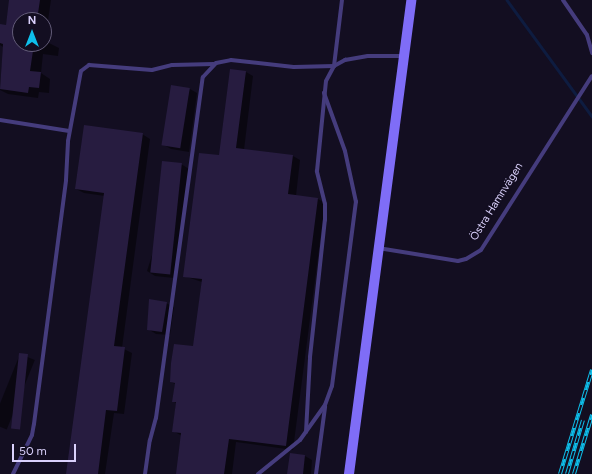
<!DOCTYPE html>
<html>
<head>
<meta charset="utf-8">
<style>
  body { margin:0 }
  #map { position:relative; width:592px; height:474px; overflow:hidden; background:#130e21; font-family:Figtree,sans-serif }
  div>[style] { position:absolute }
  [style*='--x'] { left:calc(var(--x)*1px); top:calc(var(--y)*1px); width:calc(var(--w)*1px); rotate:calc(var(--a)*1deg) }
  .shadow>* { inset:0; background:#0007; transform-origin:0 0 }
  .stream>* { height:2.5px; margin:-1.25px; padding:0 1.25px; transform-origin:1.25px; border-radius:1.25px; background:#0e1c40 }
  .building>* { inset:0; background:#271c40; transform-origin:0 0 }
  .lane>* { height:4px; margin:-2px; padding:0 2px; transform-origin:2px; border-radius:2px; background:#453c7d }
  .secondary>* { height:10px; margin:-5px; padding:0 5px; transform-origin:5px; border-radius:5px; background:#7f6df7 }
  .rail>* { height:4px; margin-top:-2px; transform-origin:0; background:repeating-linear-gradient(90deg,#130e21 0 8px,#0ebfeb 0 16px); box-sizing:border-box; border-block:1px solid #0ebfeb }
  span { translate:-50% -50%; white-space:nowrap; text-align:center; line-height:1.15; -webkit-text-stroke:3.5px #130e21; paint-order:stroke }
  .street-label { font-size:11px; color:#dad1fc }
  .north { position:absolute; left:12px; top:12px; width:40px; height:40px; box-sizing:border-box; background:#130e21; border:1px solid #635c79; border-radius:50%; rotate:0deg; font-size:11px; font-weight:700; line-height:16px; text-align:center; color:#dad1fc }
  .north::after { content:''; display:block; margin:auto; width:14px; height:18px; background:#0ebfeb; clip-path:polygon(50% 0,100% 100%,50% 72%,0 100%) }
  .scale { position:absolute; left:12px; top:444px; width:64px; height:18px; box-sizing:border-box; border:2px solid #dad1fc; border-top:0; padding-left:5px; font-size:12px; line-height:14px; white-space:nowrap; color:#dad1fc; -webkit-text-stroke:3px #130e21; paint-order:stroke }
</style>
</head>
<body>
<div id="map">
  <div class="shadow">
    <div style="clip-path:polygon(evenodd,10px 0,51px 0,45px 41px,59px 48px,58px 56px,43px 54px,41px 73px,50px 79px,49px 93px,39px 92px,38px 98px,8px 94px,0 90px,3px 47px,0 45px,0 25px,6px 26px,10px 0,20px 20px,44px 20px,44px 44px,20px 44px,20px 20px)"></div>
    <div style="clip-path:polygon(246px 72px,253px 76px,244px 150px,293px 156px,300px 160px,296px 196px,318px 199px,325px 203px,293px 450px,236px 442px,232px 474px,177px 474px,182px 436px,173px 431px,176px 403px,173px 401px,175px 384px,171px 382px,194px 347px,202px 282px,184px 276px)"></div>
    <div style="clip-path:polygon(190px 89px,197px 93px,189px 152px,171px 149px,164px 145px)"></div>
    <div style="clip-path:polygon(142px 134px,150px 139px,122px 348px,132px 353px,124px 414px,114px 413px,105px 474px,67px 474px,105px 196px,84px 193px,76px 189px)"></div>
    <div style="clip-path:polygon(181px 164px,189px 169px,174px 278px,155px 276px,147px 271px)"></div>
    <div style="clip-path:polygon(166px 303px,174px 307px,170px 335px,156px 334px,148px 329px)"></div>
    <div style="left:20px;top:354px;width:16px;height:75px;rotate:22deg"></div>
    <div style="clip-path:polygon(291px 454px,305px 456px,312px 460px,311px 474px,288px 474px)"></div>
  </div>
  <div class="stream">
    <div style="--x:507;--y:0;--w:144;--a:53.8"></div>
  </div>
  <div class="building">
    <div style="clip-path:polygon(9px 0,40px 0,37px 20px,20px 20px,20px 44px,34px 44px,30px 71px,41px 72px,39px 88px,29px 87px,28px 93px,0 89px,3px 44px,0 43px,0 24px,6px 25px)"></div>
    <div style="clip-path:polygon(230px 69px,246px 71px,236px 148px,293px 155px,288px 194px,318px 198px,286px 446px,229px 439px,224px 474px,176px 474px,181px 433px,172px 432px,176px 402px,172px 402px,175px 383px,170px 382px,171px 363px,174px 344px,193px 346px,202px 279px,183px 277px,199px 153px,219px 155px)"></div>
    <div style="left:171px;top:85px;width:19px;height:61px;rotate:9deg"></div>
    <div style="clip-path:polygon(84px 125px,143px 133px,114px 346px,125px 347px,117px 411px,106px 410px,98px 474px,66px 474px,104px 193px,75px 189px)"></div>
    <div style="left:162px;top:161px;width:20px;height:112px;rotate:6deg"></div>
    <div style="clip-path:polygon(149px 299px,167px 302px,162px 332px,147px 330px)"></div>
    <div style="left:19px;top:353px;width:9px;height:76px;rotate:6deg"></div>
    <div style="clip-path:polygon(290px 453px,305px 455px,303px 474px,287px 474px)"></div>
  </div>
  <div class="lane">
    <div style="--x:563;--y:0;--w:42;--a:55.6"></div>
    <div style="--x:587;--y:35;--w:19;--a:74"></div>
    <div style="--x:0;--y:120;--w:70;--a:9.1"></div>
    <div style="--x:378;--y:248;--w:81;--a:9.2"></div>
    <div style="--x:458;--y:261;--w:8;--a:-14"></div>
    <div style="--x:466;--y:259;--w:17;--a:-31"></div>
    <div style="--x:481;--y:250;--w:206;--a:-57.5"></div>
    <div style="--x:306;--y:432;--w:75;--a:-86.9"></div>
    <div style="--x:310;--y:357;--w:138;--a:-83.8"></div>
    <div style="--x:325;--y:220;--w:16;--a:-90"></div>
    <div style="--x:325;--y:204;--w:34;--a:-104"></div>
    <div style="--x:317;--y:171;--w:90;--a:-84.3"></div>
    <div style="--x:326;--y:81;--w:17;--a:-62"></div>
    <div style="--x:334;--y:66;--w:13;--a:-29"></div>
    <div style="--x:345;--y:60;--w:23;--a:-10"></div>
    <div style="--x:368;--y:56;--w:35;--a:0"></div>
    <div style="--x:13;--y:474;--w:43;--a:-64"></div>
    <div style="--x:32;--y:435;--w:11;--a:-80"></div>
    <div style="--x:34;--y:424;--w:246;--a:-82.5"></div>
    <div style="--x:66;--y:180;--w:39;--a:-87"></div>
    <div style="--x:68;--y:141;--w:71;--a:-79.5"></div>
    <div style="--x:81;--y:71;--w:10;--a:-37"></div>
    <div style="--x:89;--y:65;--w:63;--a:4.5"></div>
    <div style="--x:152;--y:70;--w:21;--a:-14"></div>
    <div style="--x:172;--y:65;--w:42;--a:-1.4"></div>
    <div style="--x:145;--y:474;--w:34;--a:-82"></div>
    <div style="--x:150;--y:440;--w:23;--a:-75"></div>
    <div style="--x:156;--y:418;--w:344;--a:-82.2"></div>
    <div style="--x:203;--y:77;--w:19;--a:-47"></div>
    <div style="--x:216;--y:63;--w:15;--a:-11"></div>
    <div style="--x:231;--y:60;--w:63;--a:6.3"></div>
    <div style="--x:294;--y:67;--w:40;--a:-1.4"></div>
    <div style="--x:334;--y:66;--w:66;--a:-83.1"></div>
    <div style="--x:258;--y:474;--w:54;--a:-39"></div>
    <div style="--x:300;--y:440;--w:43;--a:-54.5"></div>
    <div style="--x:325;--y:405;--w:20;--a:-70"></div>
    <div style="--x:332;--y:386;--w:186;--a:-82.6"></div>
    <div style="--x:356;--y:202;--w:52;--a:-102.2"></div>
    <div style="--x:345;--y:151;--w:62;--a:-109.9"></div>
    <div style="--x:316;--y:474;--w:68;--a:-82.3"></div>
  </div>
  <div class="secondary">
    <div style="--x:349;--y:474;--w:478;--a:-82.5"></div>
  </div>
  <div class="rail">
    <div style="--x:560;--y:474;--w:109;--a:-72.9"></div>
    <div style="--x:567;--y:474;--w:56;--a:-73.5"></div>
    <div style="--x:574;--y:474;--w:62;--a:-73"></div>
  </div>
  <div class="street-label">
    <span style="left:497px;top:202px;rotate:-58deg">Östra Hamnvägen</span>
  </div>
  <div class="north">N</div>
  <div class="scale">50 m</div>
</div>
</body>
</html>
